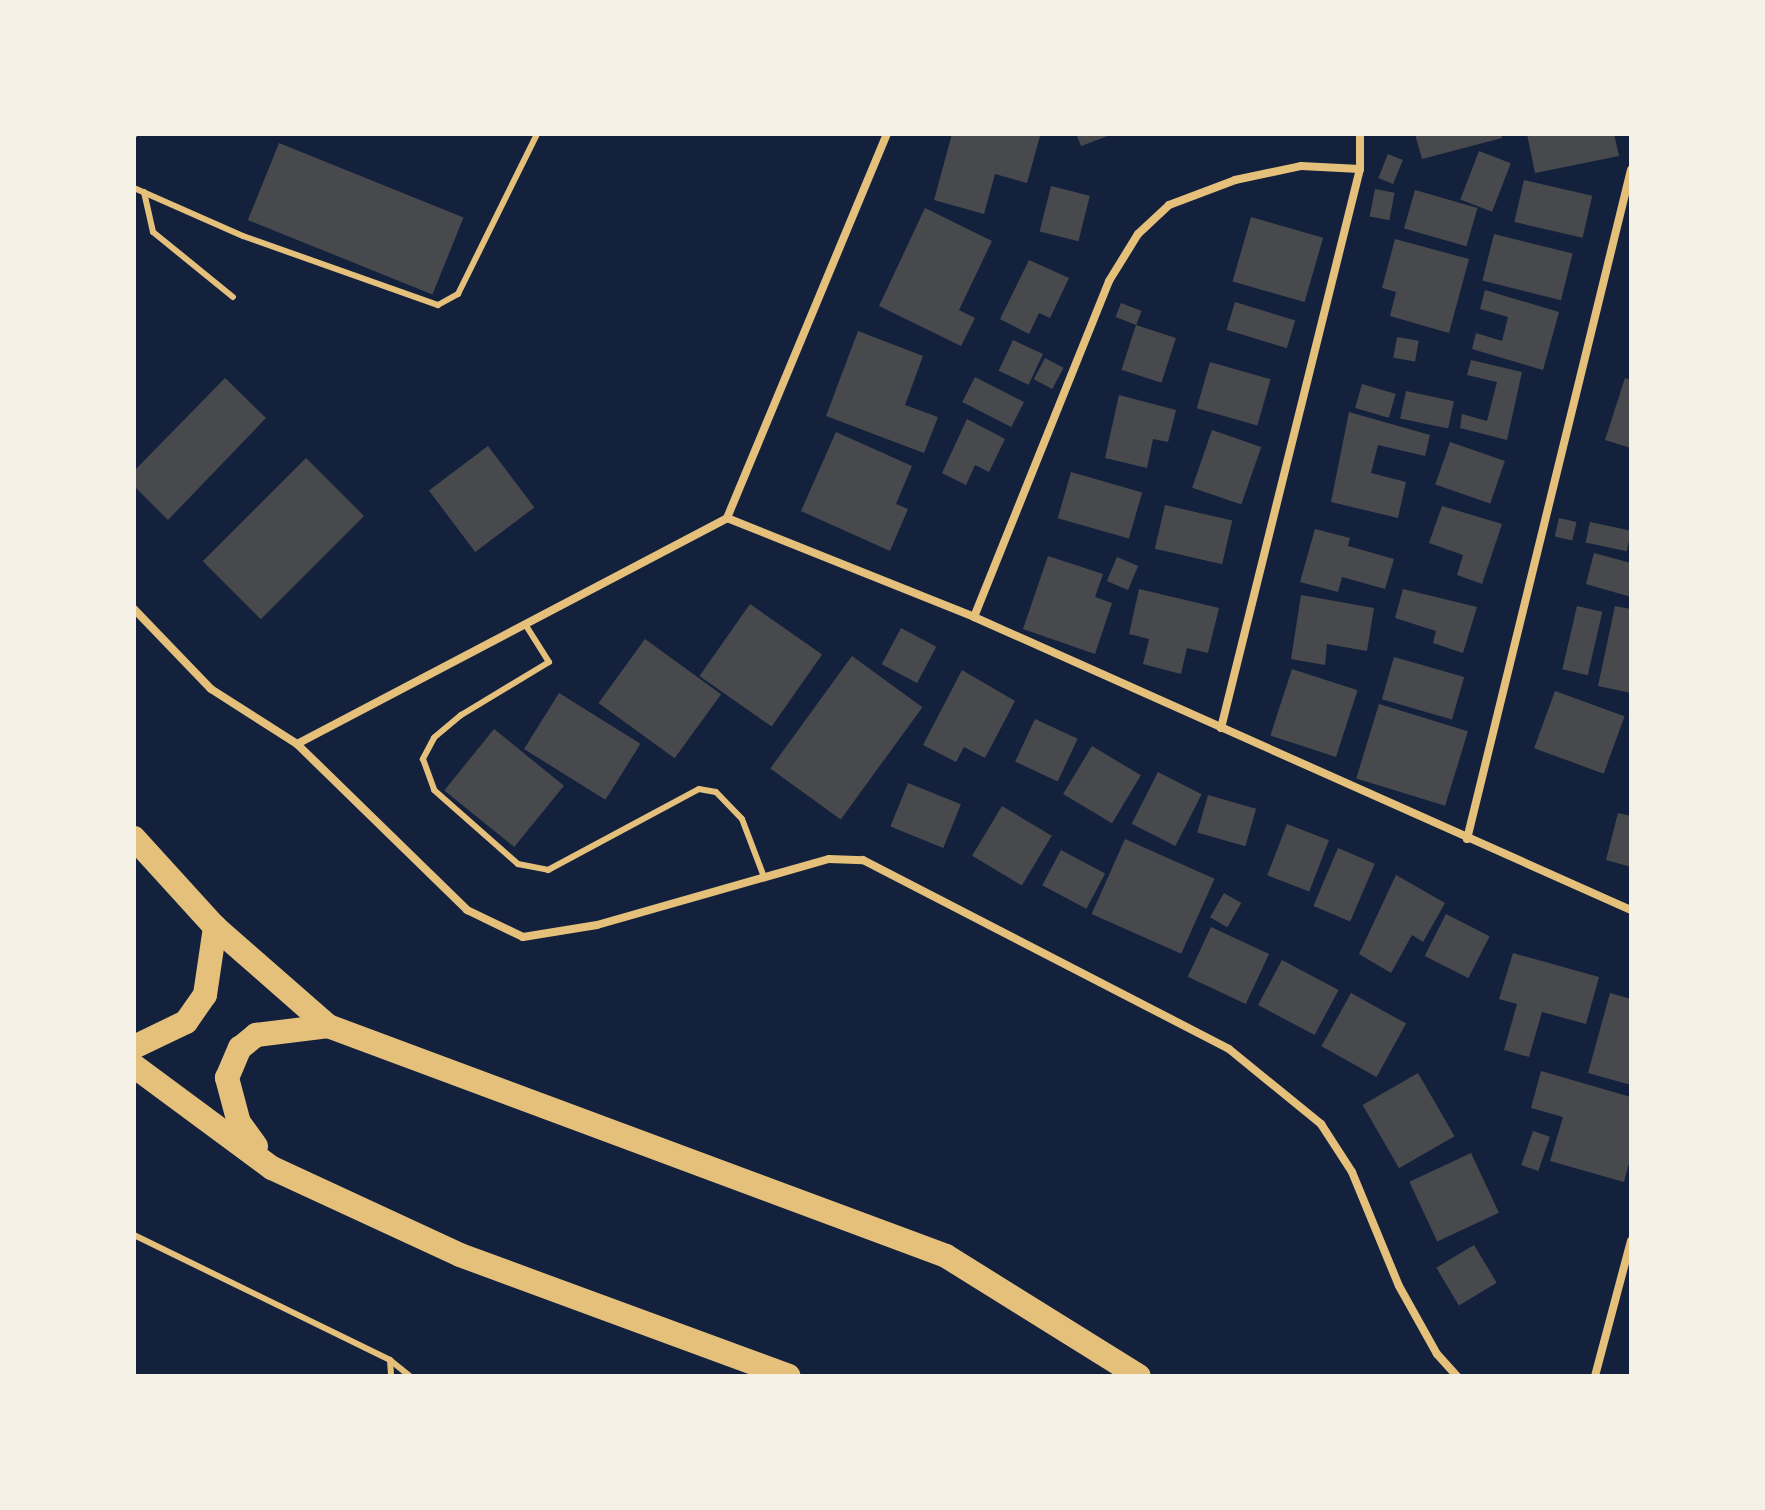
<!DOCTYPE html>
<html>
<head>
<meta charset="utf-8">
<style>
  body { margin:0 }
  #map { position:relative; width:1765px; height:1510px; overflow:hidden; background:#14213d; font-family:"Roboto Condensed",sans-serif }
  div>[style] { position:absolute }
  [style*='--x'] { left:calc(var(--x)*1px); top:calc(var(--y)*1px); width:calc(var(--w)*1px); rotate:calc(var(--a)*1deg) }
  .building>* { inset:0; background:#48494c; transform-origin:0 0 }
  .service>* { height:6px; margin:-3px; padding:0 3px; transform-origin:3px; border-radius:3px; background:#e5c07b }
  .minor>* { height:8px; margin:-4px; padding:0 4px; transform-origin:4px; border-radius:4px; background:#e5c07b }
  .motorway>* { height:24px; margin:-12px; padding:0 12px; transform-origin:12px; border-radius:12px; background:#e5c07b }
  span { translate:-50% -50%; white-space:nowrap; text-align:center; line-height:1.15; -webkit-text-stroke:6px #f6f1e7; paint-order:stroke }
  .frame { position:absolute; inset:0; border:136px solid #f6f1e7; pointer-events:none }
</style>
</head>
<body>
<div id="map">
  <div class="building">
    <div style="clip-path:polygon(952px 134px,1040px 136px,1027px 183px,995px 174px,984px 214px,934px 200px)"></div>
    <div style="clip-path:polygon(1076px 134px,1113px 134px,1081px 146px)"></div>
    <div style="clip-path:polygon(1415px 134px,1501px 134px,1502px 138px,1422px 159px)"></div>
    <div style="clip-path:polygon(1527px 134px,1614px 134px,1619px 156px,1535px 173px)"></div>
    <div style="left:279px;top:143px;width:199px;height:83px;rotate:22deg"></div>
    <div style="left:1479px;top:151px;width:34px;height:52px;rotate:21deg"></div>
    <div style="left:1388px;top:154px;width:16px;height:26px;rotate:22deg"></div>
    <div style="left:1524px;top:180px;width:70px;height:43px;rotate:13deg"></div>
    <div style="left:1051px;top:186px;width:40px;height:47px;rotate:14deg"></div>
    <div style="left:1375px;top:189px;width:20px;height:28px;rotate:11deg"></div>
    <div style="left:1415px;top:190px;width:65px;height:40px;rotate:16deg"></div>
    <div style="clip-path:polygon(925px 208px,992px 241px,959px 310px,975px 318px,961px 346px,879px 306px)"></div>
    <div style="left:1251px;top:217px;width:75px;height:67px;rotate:16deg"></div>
    <div style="left:1494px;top:234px;width:81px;height:48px;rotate:14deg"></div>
    <div style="clip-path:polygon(1395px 239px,1469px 259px,1449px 333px,1390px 316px,1396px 292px,1382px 288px)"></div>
    <div style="clip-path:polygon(1029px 260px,1069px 278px,1050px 318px,1039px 313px,1029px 334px,1000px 319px)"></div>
    <div style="clip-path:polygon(1485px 290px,1559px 312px,1543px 370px,1472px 349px,1476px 333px,1502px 341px,1508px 317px,1480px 309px)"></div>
    <div style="left:1235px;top:302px;width:63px;height:29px;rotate:17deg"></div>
    <div style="left:1121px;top:303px;width:22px;height:15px;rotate:21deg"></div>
    <div style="left:1136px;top:325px;width:42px;height:47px;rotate:18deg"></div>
    <div style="clip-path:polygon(858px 331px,923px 356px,905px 405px,938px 417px,924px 453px,826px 416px)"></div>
    <div style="left:1397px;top:337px;width:22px;height:21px;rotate:10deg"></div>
    <div style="left:1013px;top:340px;width:33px;height:34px;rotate:25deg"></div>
    <div style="left:1045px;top:358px;width:21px;height:24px;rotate:28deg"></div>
    <div style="clip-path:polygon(1471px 360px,1522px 372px,1507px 440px,1460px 428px,1462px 414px,1487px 421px,1497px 382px,1467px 375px)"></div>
    <div style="left:1210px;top:362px;width:63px;height:48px;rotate:16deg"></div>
    <div style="left:975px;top:377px;width:55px;height:28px;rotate:27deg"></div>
    <div style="clip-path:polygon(225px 378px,266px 418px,168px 520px,134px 486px,134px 471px)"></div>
    <div style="clip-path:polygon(1625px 378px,1631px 380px,1631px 448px,1605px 440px)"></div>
    <div style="left:1362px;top:384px;width:35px;height:25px;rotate:16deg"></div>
    <div style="left:1406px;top:391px;width:49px;height:28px;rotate:12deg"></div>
    <div style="clip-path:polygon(1119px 395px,1176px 410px,1168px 442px,1153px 439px,1147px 468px,1105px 458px)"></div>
    <div style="clip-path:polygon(1349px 412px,1430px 435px,1425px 456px,1378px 445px,1371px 473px,1406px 482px,1398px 518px,1331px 502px)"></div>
    <div style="clip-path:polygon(967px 419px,1005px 439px,989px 472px,975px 465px,966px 485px,942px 473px)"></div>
    <div style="left:1212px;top:430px;width:52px;height:61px;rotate:19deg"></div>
    <div style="clip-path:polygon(836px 432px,912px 466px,896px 504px,908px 509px,890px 551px,801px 511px)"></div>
    <div style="left:1450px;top:442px;width:58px;height:45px;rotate:19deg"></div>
    <div style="left:488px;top:446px;width:77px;height:74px;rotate:53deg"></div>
    <div style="left:306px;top:458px;width:82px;height:146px;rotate:45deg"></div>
    <div style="left:1071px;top:472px;width:74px;height:48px;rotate:16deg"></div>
    <div style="left:1165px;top:505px;width:69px;height:45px;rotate:13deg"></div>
    <div style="clip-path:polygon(1442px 506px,1502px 524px,1482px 584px,1457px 575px,1463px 555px,1429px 543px)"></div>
    <div style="left:1559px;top:518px;width:18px;height:19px;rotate:13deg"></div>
    <div style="left:1590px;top:522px;width:42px;height:21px;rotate:12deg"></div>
    <div style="clip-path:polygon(1315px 529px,1350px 538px,1348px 546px,1394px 559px,1385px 589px,1342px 577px,1338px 592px,1300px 582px)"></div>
    <div style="clip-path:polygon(1594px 553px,1631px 563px,1631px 597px,1586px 584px)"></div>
    <div style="clip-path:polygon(1048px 556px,1103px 574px,1095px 597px,1112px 603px,1095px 654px,1023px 629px)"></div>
    <div style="left:1117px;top:557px;width:23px;height:26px;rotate:23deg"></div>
    <div style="clip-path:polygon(1139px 589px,1219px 608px,1208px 653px,1187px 648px,1181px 674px,1143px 664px,1149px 639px,1129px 634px)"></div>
    <div style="clip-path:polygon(1403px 589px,1477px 607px,1463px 653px,1433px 643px,1436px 631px,1395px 618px)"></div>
    <div style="clip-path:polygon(1301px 595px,1374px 608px,1367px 651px,1327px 644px,1325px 665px,1291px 659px)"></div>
    <div style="left:750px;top:604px;width:88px;height:88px;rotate:35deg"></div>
    <div style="left:1577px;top:606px;width:26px;height:65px;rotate:13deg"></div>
    <div style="clip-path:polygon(1615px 606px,1631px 609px,1631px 693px,1598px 686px)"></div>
    <div style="left:901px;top:628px;width:40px;height:41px;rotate:28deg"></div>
    <div style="left:645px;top:639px;width:94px;height:79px;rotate:36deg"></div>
    <div style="left:852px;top:656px;width:87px;height:139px;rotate:36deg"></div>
    <div style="left:1394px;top:657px;width:73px;height:44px;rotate:16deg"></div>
    <div style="left:1292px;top:669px;width:69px;height:70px;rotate:18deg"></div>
    <div style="clip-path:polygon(962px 670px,1015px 701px,985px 758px,964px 747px,956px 762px,923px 745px)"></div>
    <div style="left:1555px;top:691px;width:74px;height:61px;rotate:20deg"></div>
    <div style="left:559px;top:693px;width:96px;height:66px;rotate:32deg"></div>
    <div style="left:1379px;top:704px;width:93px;height:78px;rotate:17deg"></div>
    <div style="left:1035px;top:719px;width:47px;height:47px;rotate:25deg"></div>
    <div style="left:494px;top:729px;width:90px;height:79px;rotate:39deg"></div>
    <div style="left:1092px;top:746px;width:57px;height:56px;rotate:31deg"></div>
    <div style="left:1158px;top:772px;width:49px;height:58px;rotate:27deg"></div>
    <div style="left:908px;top:783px;width:57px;height:47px;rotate:22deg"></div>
    <div style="left:1208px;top:795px;width:50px;height:39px;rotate:16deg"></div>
    <div style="left:1002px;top:806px;width:58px;height:58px;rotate:31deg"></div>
    <div style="clip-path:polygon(1618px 813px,1631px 816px,1631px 867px,1606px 860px)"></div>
    <div style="left:1287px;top:824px;width:45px;height:55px;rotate:21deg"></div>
    <div style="left:1125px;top:839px;width:98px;height:82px;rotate:24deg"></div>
    <div style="left:1338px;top:848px;width:40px;height:63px;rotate:23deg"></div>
    <div style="left:1061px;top:850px;width:50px;height:40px;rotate:28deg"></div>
    <div style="clip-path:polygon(1396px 875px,1445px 903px,1423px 942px,1412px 935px,1391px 973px,1359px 954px)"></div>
    <div style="left:1224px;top:893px;width:20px;height:28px;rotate:30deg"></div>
    <div style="left:1446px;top:914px;width:49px;height:47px;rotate:27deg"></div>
    <div style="left:1211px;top:927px;width:64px;height:55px;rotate:25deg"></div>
    <div style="clip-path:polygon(1513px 953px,1599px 977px,1586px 1024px,1542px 1012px,1529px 1057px,1504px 1050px,1517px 1004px,1499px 999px)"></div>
    <div style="left:1282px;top:960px;width:64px;height:51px;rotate:28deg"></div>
    <div style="left:1351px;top:993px;width:63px;height:61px;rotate:29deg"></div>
    <div style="clip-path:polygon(1610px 993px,1631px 999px,1631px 1085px,1588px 1073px)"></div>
    <div style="clip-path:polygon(1541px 1071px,1631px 1097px,1631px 1156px,1624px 1182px,1550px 1161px,1563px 1117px,1531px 1108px)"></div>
    <div style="left:1418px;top:1073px;width:73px;height:64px;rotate:60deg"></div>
    <div style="left:1533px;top:1131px;width:18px;height:36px;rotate:19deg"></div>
    <div style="left:1471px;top:1153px;width:66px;height:68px;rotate:65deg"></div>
    <div style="left:1474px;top:1245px;width:44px;height:44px;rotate:59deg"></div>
  </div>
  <div class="service">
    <div style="--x:134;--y:135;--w:1;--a:-90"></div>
    <div style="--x:134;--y:188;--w:119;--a:23.8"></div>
    <div style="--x:243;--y:236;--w:207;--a:19.5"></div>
    <div style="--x:438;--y:305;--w:23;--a:-29"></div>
    <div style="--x:458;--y:294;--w:178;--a:-63.7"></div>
    <div style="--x:144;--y:192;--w:41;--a:77.3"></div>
    <div style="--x:153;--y:232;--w:103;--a:39.1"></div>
    <div style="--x:525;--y:624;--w:45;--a:57.7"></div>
    <div style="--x:549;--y:662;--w:103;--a:148.9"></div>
    <div style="--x:461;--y:715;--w:35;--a:140"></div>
    <div style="--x:434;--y:738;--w:24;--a:118"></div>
    <div style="--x:423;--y:759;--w:33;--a:70"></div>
    <div style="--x:434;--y:790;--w:112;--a:41.4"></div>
    <div style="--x:518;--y:864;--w:31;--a:11"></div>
    <div style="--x:548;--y:870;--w:171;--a:-28.2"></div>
    <div style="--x:699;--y:789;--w:17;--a:10"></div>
    <div style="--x:716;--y:792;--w:37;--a:46"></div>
    <div style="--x:742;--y:819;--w:62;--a:69.2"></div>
    <div style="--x:134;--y:1235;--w:285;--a:26"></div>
    <div style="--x:390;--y:1360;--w:26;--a:39"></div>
    <div style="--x:390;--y:1360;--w:16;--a:86"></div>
  </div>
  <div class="minor">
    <div style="--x:727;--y:518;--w:416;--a:-67.4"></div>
    <div style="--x:134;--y:609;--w:111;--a:46.1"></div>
    <div style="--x:211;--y:689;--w:102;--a:32.6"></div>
    <div style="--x:297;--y:744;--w:238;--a:44.3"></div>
    <div style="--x:467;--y:910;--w:62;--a:25.7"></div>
    <div style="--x:523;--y:937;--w:75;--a:-9.2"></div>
    <div style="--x:597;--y:925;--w:241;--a:-15.9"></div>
    <div style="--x:829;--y:859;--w:34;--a:2"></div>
    <div style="--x:863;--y:860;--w:412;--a:27.3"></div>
    <div style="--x:1229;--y:1049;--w:119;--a:39.2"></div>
    <div style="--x:1321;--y:1124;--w:57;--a:57.1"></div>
    <div style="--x:1352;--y:1172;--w:123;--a:67.6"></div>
    <div style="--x:1399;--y:1286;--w:78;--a:60.8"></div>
    <div style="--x:1437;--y:1354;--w:30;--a:48"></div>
    <div style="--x:974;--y:617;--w:362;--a:-68.1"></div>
    <div style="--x:1109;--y:281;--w:55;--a:-58.3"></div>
    <div style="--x:1138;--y:234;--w:42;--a:-43.1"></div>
    <div style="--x:1169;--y:205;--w:71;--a:-20.7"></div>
    <div style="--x:1235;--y:180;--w:67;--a:-12"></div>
    <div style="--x:1301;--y:166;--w:59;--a:2.9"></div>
    <div style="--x:1221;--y:728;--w:576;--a:-76.04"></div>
    <div style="--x:1360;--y:169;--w:35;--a:-90"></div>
    <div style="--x:297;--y:744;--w:486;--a:-27.7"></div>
    <div style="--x:727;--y:518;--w:266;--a:21.8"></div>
    <div style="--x:974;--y:617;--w:719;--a:24.04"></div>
    <div style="--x:1467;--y:839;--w:689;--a:-76.23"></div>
    <div style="--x:1595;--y:1376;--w:140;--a:-75.1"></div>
  </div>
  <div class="motorway">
    <div style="--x:134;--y:838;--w:120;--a:47.7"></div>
    <div style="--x:215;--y:927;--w:150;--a:41.2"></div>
    <div style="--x:328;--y:1026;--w:659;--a:20.41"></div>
    <div style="--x:946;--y:1256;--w:227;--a:31.9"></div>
    <div style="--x:134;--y:1047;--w:58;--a:-25.7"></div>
    <div style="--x:186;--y:1022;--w:33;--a:-55"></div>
    <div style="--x:205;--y:995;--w:69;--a:-81.6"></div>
    <div style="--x:134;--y:1066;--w:172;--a:36.5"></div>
    <div style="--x:272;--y:1168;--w:207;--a:24.8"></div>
    <div style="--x:460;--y:1255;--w:350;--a:20.2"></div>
    <div style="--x:256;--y:1146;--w:29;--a:-126"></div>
    <div style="--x:239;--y:1123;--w:47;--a:-104.9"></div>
    <div style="--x:227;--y:1078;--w:33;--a:-67"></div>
    <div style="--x:240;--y:1048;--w:21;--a:-39"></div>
    <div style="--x:256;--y:1035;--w:73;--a:-7.1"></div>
  </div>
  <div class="frame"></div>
</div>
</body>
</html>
